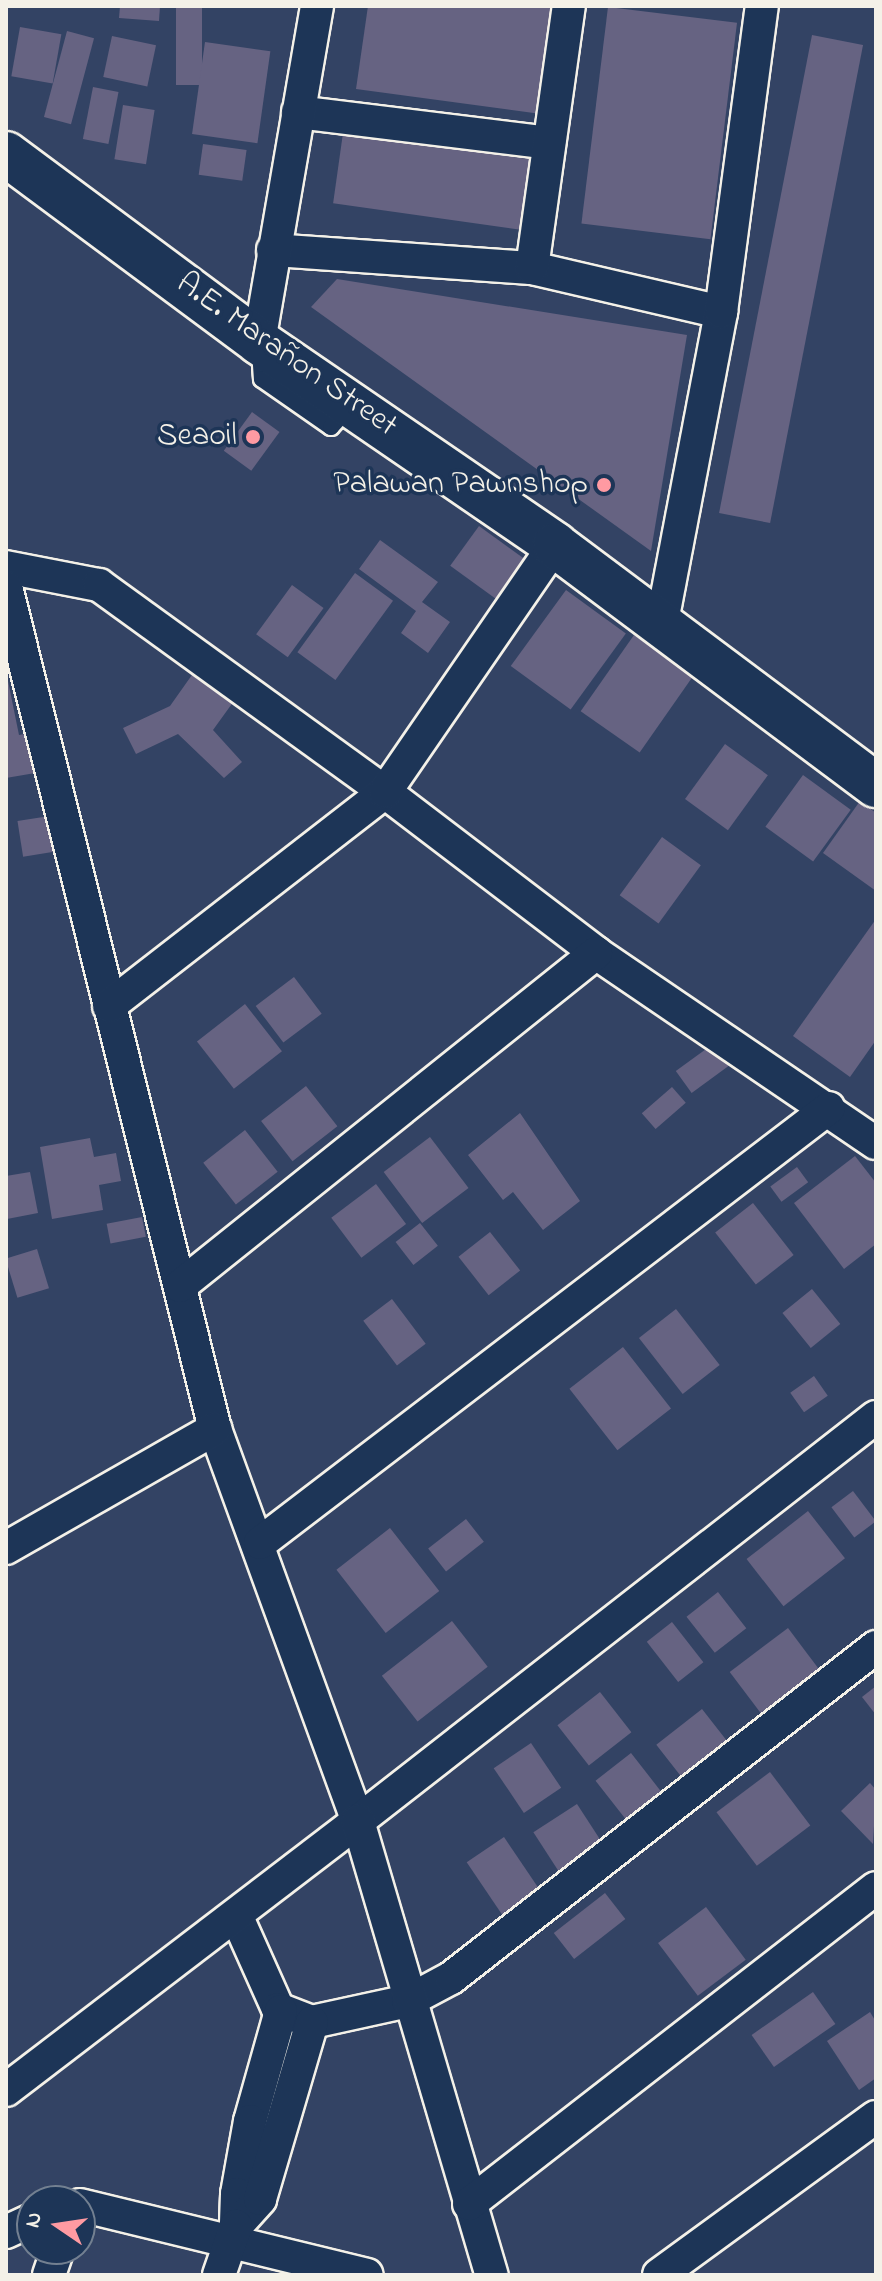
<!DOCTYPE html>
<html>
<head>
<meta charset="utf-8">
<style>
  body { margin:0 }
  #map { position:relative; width:882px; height:2281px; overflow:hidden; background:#334364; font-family:"Indie Flower",sans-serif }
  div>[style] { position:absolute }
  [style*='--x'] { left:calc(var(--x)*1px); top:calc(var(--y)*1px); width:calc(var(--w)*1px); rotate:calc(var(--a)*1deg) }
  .building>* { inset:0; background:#666382; transform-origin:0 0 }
  .roads { filter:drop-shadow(2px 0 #f4f1e8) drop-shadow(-2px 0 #f4f1e8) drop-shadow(0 2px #f4f1e8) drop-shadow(0 -2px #f4f1e8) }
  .service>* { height:16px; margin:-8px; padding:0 8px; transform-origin:8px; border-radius:8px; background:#1d3557 }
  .minor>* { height:32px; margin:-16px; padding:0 16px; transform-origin:16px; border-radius:16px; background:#1d3557 }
  .secondary>* { height:44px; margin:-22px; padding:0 22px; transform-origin:22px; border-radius:22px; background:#1d3557 }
  .dots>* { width:22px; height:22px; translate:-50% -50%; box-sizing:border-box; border:4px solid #1d3557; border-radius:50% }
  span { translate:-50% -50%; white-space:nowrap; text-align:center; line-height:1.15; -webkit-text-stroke:7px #1d3557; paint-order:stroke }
  .street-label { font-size:32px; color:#f4f1e8 }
  .poi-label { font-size:32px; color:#f4f1e8 }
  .right { translate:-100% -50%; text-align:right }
  .frame { position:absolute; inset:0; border:8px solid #f4f1e8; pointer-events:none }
  .north { position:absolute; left:16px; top:2185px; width:80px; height:80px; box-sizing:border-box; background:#1d3557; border:2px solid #738091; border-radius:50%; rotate:283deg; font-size:22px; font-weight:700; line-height:32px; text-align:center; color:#f4f1e8 }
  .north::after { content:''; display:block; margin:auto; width:28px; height:36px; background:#ff9aa2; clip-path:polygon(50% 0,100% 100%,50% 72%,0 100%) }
</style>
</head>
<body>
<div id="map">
  <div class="building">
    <div style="clip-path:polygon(120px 6px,160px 6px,159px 21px,119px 18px)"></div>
    <div style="left:176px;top:6px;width:26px;height:79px"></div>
    <div style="clip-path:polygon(368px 6px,556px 6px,541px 114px,356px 89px)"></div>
    <div style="left:608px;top:7px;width:130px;height:218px;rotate:7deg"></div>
    <div style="left:20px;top:27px;width:42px;height:50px;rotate:10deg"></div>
    <div style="left:67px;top:31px;width:28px;height:89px;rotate:15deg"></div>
    <div style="left:812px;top:35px;width:52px;height:487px;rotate:11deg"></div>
    <div style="left:112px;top:36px;width:45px;height:42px;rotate:12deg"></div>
    <div style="left:205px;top:42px;width:66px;height:93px;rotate:8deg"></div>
    <div style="left:93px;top:87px;width:26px;height:53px;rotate:11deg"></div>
    <div style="left:123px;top:105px;width:32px;height:55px;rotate:9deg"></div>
    <div style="left:343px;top:133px;width:193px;height:71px;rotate:8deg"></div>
    <div style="left:203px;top:144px;width:44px;height:31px;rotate:8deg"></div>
    <div style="clip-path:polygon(337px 279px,687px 335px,651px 551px,311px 307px)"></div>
    <div style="left:252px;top:412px;width:34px;height:48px;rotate:36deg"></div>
    <div style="left:479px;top:526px;width:61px;height:49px;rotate:36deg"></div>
    <div style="clip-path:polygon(380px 540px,438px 582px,422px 602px,450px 622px,428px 653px,401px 633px,416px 611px,359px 569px)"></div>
    <div style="left:355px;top:573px;width:47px;height:98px;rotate:36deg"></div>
    <div style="left:292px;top:585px;width:39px;height:61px;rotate:36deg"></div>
    <div style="left:566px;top:590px;width:74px;height:94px;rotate:36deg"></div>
    <div style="left:634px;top:635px;width:72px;height:93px;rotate:35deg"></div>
    <div style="clip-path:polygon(199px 665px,239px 694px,213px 730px,242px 762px,224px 778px,178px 734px,136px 754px,123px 728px,170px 706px)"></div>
    <div style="clip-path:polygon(6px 671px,19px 735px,35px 732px,41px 772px,6px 778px)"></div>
    <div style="left:725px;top:744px;width:53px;height:68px;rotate:36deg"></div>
    <div style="left:803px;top:775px;width:59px;height:64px;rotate:36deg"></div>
    <div style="clip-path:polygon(860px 801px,876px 813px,876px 891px,823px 853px)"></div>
    <div style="left:56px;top:815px;width:36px;height:39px;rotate:81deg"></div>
    <div style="left:662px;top:837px;width:48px;height:72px;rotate:36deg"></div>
    <div style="clip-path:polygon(876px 919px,876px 1040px,850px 1077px,793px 1036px)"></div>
    <div style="left:294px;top:977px;width:46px;height:48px;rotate:53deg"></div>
    <div style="left:245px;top:1004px;width:60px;height:61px;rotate:52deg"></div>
    <div style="left:713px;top:1044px;width:27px;height:46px;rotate:54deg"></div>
    <div style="left:306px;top:1086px;width:51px;height:57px;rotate:52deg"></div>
    <div style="left:672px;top:1087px;width:21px;height:40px;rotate:49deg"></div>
    <div style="clip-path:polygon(520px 1113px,580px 1201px,543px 1230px,513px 1192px,503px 1200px,468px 1155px)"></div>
    <div style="left:245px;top:1130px;width:53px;height:53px;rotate:52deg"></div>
    <div style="left:430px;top:1137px;width:64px;height:58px;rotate:53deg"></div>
    <div style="clip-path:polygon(90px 1138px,94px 1157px,116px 1153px,121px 1181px,99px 1185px,103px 1210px,52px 1219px,40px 1147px)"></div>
    <div style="clip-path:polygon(855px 1156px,876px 1183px,876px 1244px,844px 1269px,794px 1203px)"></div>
    <div style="left:797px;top:1167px;width:19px;height:33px;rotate:54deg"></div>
    <div style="clip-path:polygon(30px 1172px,38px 1213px,7px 1219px,6px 1176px)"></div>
    <div style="left:376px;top:1184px;width:50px;height:56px;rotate:53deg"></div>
    <div style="left:753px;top:1203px;width:66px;height:48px;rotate:52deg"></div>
    <div style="left:142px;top:1217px;width:20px;height:36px;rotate:79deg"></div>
    <div style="left:420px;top:1223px;width:29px;height:31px;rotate:52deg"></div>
    <div style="left:490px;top:1232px;width:49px;height:40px;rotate:52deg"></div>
    <div style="left:37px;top:1249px;width:41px;height:33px;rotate:73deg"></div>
    <div style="left:812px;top:1289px;width:45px;height:38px;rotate:51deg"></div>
    <div style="left:392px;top:1299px;width:56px;height:36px;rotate:53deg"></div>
    <div style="left:676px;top:1309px;width:71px;height:47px;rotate:52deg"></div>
    <div style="left:623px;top:1347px;width:78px;height:68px;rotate:52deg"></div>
    <div style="left:814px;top:1376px;width:24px;height:29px;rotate:55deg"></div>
    <div style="left:853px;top:1491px;width:38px;height:27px;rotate:53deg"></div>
    <div style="left:808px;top:1511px;width:60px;height:78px;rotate:52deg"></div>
    <div style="left:466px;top:1519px;width:29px;height:48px;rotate:52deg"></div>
    <div style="left:390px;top:1528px;width:80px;height:68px;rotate:52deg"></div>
    <div style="left:718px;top:1592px;width:46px;height:40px;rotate:52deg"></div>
    <div style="left:452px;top:1621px;width:58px;height:89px;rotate:52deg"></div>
    <div style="left:672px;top:1622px;width:51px;height:32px;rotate:52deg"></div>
    <div style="left:788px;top:1628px;width:54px;height:73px;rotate:53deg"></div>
    <div style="clip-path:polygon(876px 1686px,876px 1715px,862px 1697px)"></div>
    <div style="left:600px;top:1692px;width:51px;height:54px;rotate:52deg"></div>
    <div style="left:702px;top:1709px;width:48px;height:58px;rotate:52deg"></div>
    <div style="left:531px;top:1743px;width:54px;height:45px;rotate:56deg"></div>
    <div style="left:631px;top:1753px;width:57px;height:45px;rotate:52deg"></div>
    <div style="left:770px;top:1772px;width:67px;height:67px;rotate:53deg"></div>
    <div style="clip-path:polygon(870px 1783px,876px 1790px,873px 1844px,841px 1811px)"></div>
    <div style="left:577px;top:1804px;width:49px;height:52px;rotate:57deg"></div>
    <div style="left:504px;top:1837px;width:68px;height:45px;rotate:56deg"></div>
    <div style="left:605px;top:1893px;width:33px;height:65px;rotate:52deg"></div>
    <div style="left:706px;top:1907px;width:66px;height:60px;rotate:53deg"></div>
    <div style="left:813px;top:1992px;width:39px;height:75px;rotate:55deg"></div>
    <div style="clip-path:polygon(870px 2012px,876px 2022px,876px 2078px,859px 2090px,827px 2041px)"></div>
  </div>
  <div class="roads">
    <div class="service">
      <div style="--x:260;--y:351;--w:28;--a:86"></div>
      <div style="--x:262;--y:379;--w:84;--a:34.8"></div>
      <div style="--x:331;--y:427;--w:28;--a:-48"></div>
    </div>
    <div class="minor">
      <div style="--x:298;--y:112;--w:253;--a:7"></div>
      <div style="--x:273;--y:250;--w:260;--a:4"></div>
      <div style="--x:532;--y:268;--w:194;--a:13.1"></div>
      <div style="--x:532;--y:268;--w:265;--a:-82"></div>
      <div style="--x:259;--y:342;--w:341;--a:-80.2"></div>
      <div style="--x:6;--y:567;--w:95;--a:11"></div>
      <div style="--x:99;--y:585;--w:353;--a:35.9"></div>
      <div style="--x:385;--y:792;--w:265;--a:37.3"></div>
      <div style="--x:596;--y:953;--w:338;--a:34.2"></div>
      <div style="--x:6;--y:587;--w:868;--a:76.06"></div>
      <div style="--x:215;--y:1429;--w:417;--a:70"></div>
      <div style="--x:358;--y:1821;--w:657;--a:-37.95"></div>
      <div style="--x:661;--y:627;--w:321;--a:-79.2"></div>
      <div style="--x:721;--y:312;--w:309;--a:-82.4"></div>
      <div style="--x:109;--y:1006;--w:349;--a:-37.8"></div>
      <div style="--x:385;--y:792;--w:300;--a:-55.5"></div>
      <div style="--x:180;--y:1286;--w:533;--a:-38.68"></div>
      <div style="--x:260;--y:1543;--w:716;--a:-37.4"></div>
      <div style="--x:6;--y:1548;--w:241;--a:-29.7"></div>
      <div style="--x:236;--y:1915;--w:103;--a:65.9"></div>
      <div style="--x:278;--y:2009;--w:36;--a:21"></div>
      <div style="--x:312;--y:2022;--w:98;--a:-12.3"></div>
      <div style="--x:408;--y:2001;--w:49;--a:-28.1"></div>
      <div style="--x:451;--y:1978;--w:539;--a:-37.91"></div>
      <div style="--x:281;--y:2011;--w:114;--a:105.7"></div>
      <div style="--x:250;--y:2121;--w:74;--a:100.1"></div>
      <div style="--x:237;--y:2194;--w:32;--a:92"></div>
      <div style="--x:236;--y:2226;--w:36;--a:-48"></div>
      <div style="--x:260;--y:2199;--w:184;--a:-73.6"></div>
      <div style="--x:6;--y:2090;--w:443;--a:-37.4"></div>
      <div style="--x:358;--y:1821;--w:473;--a:73.6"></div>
      <div style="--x:469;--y:2204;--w:515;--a:-37.83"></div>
      <div style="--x:80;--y:2205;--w:295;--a:13.7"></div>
      <div style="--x:6;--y:2232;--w:29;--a:-25"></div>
      <div style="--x:49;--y:2275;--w:28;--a:-71"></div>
      <div style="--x:219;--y:2275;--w:52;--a:-70.9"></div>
      <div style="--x:659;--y:2275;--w:268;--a:-36.1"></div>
    </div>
    <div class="secondary">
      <div style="--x:6;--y:154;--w:315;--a:36.6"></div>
      <div style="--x:259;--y:342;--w:359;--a:34.4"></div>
      <div style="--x:555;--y:545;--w:401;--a:36.8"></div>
    </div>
  </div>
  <div class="dots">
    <div style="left:253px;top:437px;background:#ff9aa2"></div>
    <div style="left:604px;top:485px;background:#ff9aa2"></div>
  </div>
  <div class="street-label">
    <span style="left:286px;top:356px;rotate:35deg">A.E. Marañon Street</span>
  </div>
  <div class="poi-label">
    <span class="right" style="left:237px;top:437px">Seaoil</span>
    <span class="right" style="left:588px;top:485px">Palawan Pawnshop</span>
  </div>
  <div class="frame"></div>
  <div class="north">N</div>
</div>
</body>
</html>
